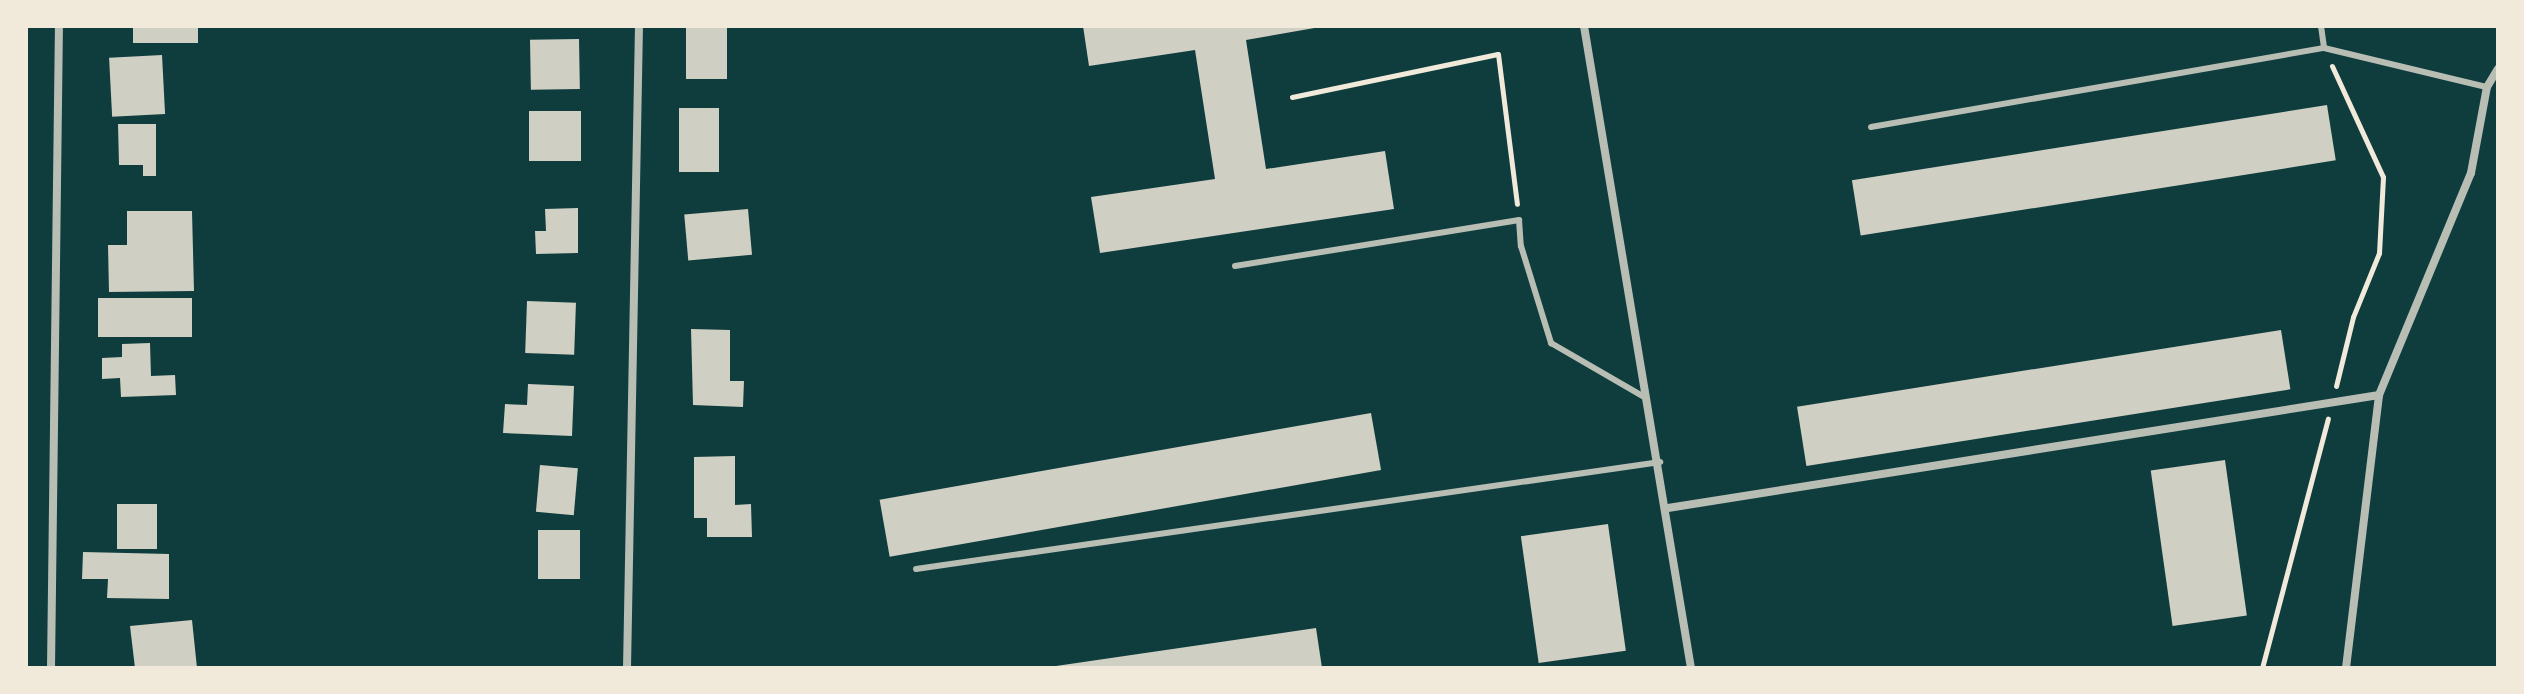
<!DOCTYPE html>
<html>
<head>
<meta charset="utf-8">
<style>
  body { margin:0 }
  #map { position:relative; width:2524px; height:694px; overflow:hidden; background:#0f3d3e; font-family:"Fira Sans",sans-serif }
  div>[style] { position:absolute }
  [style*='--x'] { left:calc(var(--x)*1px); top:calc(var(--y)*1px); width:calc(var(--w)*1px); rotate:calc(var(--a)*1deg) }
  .building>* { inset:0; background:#cfcfc3; transform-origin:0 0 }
  .path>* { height:5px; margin:-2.5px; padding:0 2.5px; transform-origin:2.5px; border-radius:2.5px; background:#f1e9da }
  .service>* { height:6px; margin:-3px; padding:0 3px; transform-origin:3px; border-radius:3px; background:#b8beb3 }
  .minor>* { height:8px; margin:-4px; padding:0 4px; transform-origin:4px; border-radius:4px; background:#b8beb3 }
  span { translate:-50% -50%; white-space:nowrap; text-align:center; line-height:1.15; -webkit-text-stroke:6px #f1e9da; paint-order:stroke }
  .frame { position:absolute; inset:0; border:28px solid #f1e9da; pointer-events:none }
</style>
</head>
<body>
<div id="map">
  <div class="building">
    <div style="left:133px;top:26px;width:65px;height:17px"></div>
    <div style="left:686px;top:26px;width:41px;height:53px"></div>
    <div style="clip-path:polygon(1083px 26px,1326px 26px,1246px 40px,1266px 169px,1385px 151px,1394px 209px,1100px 253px,1091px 197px,1215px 179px,1195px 50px,1089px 66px)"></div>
    <div style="left:579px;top:39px;width:50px;height:49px;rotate:89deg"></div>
    <div style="left:162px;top:55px;width:59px;height:53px;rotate:87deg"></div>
    <div style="left:2327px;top:105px;width:56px;height:481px;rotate:81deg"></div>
    <div style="left:679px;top:108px;width:40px;height:64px"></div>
    <div style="left:581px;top:111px;width:50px;height:52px;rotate:90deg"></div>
    <div style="clip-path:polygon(118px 124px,156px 124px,156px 176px,143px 176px,143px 165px,119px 165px)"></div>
    <div style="clip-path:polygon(578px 208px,578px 253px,536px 254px,535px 231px,546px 231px,545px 209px)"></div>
    <div style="left:748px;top:209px;width:46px;height:64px;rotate:85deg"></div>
    <div style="clip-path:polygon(127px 211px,192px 211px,194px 291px,109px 292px,108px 245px,127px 245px)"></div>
    <div style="left:98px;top:298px;width:94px;height:39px"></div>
    <div style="left:527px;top:301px;width:49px;height:52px;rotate:2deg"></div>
    <div style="clip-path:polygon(691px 329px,730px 330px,730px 381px,744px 381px,743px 407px,693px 405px)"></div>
    <div style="left:2281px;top:330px;width:60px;height:490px;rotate:81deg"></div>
    <div style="clip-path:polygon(150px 343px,151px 376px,175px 375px,176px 395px,121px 397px,120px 378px,102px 379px,102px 358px,122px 357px,122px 344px)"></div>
    <div style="clip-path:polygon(528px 384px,574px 386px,572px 436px,503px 433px,505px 404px,527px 405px)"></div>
    <div style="left:1371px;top:413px;width:58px;height:499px;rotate:80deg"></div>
    <div style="clip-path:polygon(735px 456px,735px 505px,751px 504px,752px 537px,707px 537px,707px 518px,694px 518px,694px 457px)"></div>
    <div style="left:2225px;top:460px;width:157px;height:75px;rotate:82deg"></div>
    <div style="left:540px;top:465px;width:38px;height:47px;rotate:5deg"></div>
    <div style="left:157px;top:504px;width:45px;height:40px;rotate:90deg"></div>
    <div style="left:1608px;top:524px;width:128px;height:88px;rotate:82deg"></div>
    <div style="left:538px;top:530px;width:42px;height:49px"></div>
    <div style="clip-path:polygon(83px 552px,169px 554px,169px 599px,107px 598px,108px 579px,82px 579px)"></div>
    <div style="clip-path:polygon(192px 620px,197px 668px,135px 668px,130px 626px)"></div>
    <div style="clip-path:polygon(1316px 628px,1322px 668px,1056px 668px,1056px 666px)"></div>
  </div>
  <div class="path">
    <div style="--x:2332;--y:66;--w:122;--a:65.3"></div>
    <div style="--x:2383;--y:177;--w:76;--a:93"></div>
    <div style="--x:2379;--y:253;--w:69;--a:112.1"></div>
    <div style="--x:2353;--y:317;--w:71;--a:103.8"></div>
    <div style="--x:1292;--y:97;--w:210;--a:-11.8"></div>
    <div style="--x:1498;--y:54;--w:151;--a:82.8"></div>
    <div style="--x:2262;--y:668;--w:258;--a:-75.2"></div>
  </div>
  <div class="service">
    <div style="--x:2321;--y:26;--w:22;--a:82"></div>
    <div style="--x:2324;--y:48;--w:168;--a:13.5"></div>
    <div style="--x:1871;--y:127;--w:460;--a:-9.9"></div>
    <div style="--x:1235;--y:266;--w:288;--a:-9.2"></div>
    <div style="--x:1519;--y:220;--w:26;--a:86"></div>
    <div style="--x:1521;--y:246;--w:102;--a:72.8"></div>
    <div style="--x:1551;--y:343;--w:110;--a:30.1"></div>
    <div style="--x:916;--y:569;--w:752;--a:-8.18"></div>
  </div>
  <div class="minor">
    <div style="--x:1584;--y:26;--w:651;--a:80.54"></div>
    <div style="--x:1668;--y:508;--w:720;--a:-9.03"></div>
    <div style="--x:51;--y:668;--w:642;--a:-89.29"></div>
    <div style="--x:627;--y:668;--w:642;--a:-88.93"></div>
    <div style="--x:2346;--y:668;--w:275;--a:-83.1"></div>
    <div style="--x:2379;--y:395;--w:240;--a:-67.5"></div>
    <div style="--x:2471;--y:173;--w:87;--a:-79.5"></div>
    <div style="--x:2487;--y:87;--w:21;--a:-59"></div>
  </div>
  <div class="frame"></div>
</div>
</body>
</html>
